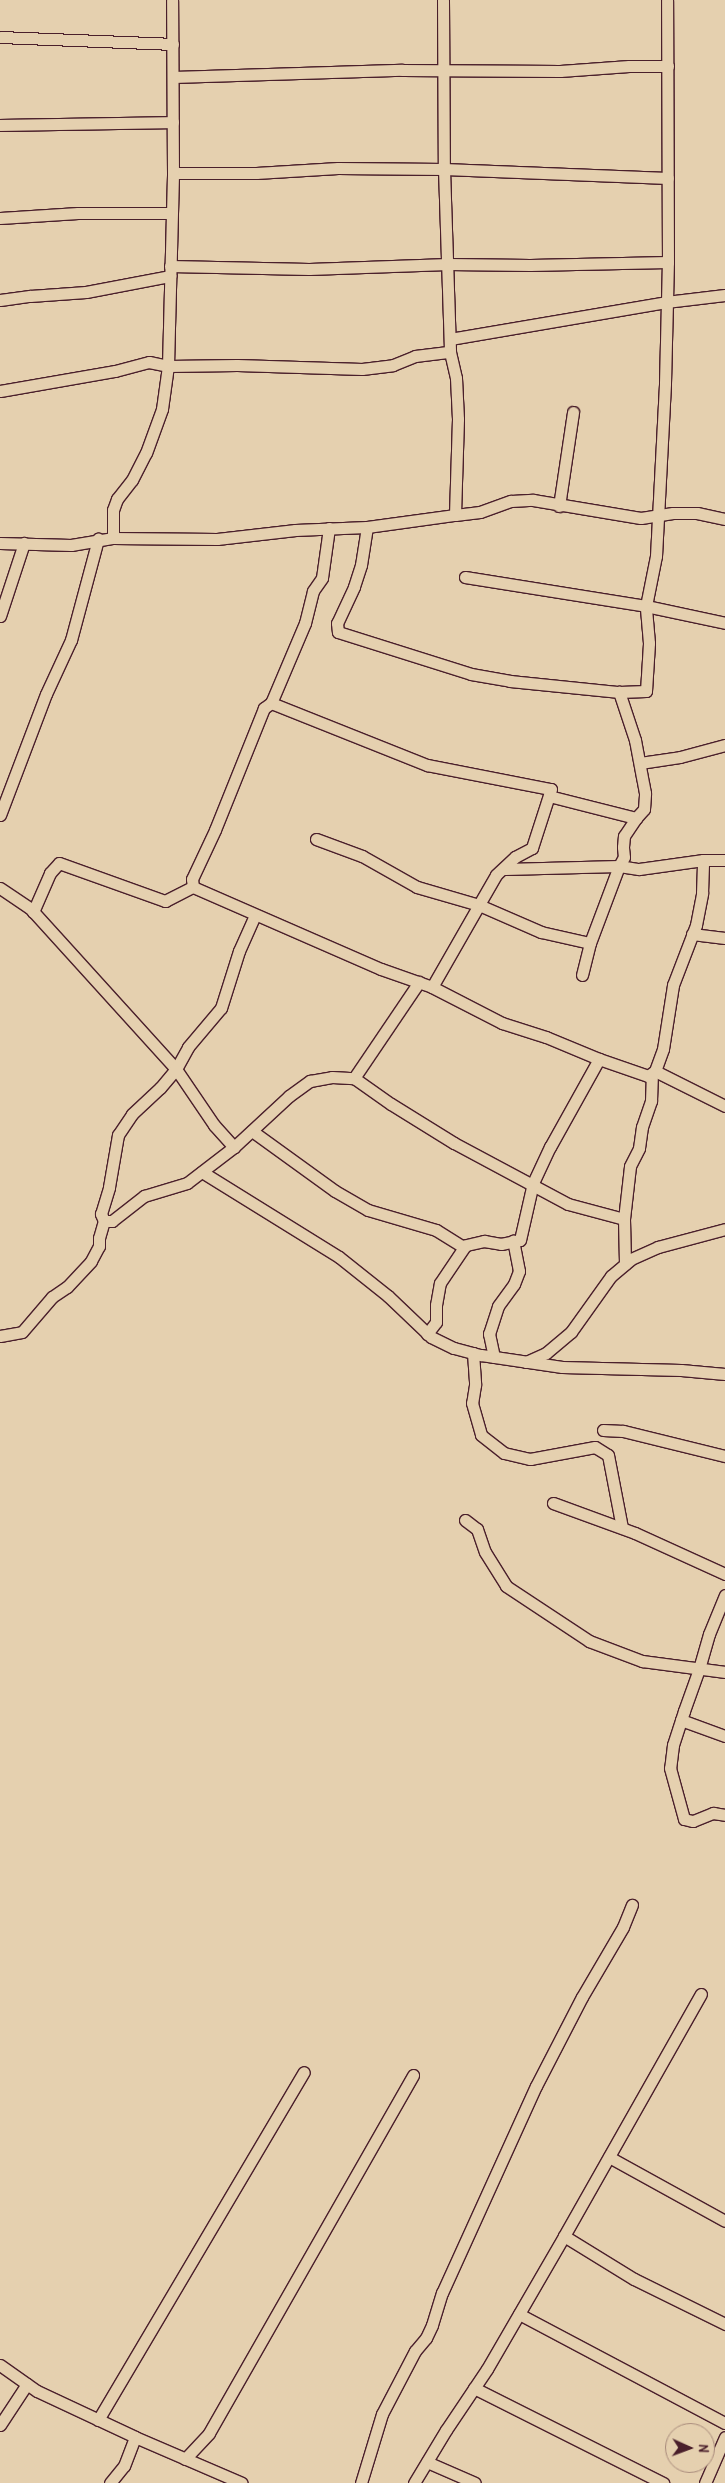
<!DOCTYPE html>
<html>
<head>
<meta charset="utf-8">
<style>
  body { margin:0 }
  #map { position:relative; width:725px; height:2483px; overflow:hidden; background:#e5d0af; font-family:"Patrick Hand",sans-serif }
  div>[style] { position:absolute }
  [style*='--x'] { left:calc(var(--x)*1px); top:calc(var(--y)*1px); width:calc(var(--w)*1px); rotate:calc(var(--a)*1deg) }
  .roads { filter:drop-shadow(1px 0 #4a1f2b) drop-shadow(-1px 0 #4a1f2b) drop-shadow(0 1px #4a1f2b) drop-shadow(0 -1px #4a1f2b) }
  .street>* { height:11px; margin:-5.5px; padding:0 5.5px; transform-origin:5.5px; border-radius:5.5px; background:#e5d0af }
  span { translate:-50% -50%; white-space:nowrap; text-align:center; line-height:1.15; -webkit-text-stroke:5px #e5d0af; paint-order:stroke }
  .north { position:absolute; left:665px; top:2423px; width:50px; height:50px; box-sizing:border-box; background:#e5d0af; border:1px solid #a7897a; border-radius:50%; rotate:92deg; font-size:14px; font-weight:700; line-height:20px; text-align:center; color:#4a1f2b }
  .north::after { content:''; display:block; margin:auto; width:18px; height:22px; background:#4a1f2b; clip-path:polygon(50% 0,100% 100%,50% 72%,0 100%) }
</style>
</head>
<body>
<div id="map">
  <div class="roads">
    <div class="street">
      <div style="--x:443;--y:0;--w:169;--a:89.7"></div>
      <div style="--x:444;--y:169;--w:183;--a:88.1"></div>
      <div style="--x:450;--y:352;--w:27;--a:77"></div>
      <div style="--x:456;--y:378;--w:41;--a:87.2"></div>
      <div style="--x:458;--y:419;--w:96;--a:91.8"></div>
      <div style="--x:455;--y:515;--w:25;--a:-7"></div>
      <div style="--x:480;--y:512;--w:33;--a:-20"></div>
      <div style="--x:511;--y:501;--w:22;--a:-3"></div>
      <div style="--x:533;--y:500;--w:109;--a:9.5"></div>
      <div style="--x:641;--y:518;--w:32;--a:-9"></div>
      <div style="--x:673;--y:513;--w:24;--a:0"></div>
      <div style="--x:697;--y:513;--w:29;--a:12"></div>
      <div style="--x:0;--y:37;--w:173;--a:2.3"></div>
      <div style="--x:173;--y:77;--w:229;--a:-1.8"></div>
      <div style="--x:402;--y:70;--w:158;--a:0.4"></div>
      <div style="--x:560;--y:71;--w:69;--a:-4.1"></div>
      <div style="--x:629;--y:66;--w:39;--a:0"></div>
      <div style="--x:0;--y:125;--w:173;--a:-1"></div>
      <div style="--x:173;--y:173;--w:83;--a:0"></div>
      <div style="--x:256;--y:173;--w:82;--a:-3.5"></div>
      <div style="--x:338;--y:168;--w:106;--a:0.5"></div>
      <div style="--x:444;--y:169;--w:224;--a:2.3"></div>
      <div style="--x:0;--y:218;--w:78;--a:-3.7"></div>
      <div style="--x:78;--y:213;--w:93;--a:0"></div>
      <div style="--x:170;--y:266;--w:139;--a:1.2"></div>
      <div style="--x:309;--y:269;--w:139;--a:-2.1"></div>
      <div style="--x:448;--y:264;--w:82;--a:0.7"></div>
      <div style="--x:530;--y:265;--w:138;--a:-1.2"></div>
      <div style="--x:0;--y:300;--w:30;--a:-8"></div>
      <div style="--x:30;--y:296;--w:56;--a:-4.1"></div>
      <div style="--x:86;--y:292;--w:86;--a:-10.8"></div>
      <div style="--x:450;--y:339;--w:219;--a:-9.7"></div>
      <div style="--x:666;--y:302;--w:59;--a:-6.8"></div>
      <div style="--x:0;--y:391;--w:117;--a:-9.9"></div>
      <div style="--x:115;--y:371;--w:35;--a:-15"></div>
      <div style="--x:149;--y:362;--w:19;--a:12"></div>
      <div style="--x:168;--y:366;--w:69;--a:-0.8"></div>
      <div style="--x:237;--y:365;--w:125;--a:1.8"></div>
      <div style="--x:362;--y:369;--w:31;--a:-7"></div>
      <div style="--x:393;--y:365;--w:24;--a:-22"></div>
      <div style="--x:415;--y:356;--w:35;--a:-7"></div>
      <div style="--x:559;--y:506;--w:95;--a:-81.5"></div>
      <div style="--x:367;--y:527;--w:38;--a:99"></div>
      <div style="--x:361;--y:565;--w:23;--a:108"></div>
      <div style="--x:354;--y:587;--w:40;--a:115"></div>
      <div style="--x:337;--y:623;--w:9;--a:84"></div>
      <div style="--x:338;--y:632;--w:139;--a:17.5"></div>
      <div style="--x:471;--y:674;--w:40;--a:10"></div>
      <div style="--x:510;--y:681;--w:110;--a:5.8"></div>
      <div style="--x:619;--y:692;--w:27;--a:-2"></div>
      <div style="--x:646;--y:691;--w:48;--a:-86.4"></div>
      <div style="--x:649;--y:643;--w:37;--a:-95"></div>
      <div style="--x:646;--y:606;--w:51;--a:-78.7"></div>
      <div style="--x:656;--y:556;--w:173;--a:-87"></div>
      <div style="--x:665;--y:383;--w:121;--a:-88.6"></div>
      <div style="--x:668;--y:262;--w:262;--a:-90.2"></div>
      <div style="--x:329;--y:528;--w:50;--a:98"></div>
      <div style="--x:322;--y:578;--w:16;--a:125"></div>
      <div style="--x:313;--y:591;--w:33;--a:104"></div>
      <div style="--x:305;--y:623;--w:87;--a:113"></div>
      <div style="--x:271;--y:703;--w:9;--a:144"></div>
      <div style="--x:264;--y:708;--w:131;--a:111.9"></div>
      <div style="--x:215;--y:830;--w:54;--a:115.1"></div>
      <div style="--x:192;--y:879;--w:8;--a:83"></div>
      <div style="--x:193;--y:887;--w:205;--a:23.6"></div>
      <div style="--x:381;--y:969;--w:54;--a:19.4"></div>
      <div style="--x:432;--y:987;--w:79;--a:27.2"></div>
      <div style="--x:502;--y:1023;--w:46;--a:17.7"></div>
      <div style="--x:546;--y:1037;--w:57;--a:22.5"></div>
      <div style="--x:599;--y:1059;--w:52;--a:19.1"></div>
      <div style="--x:648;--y:1076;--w:9;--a:-36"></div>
      <div style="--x:655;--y:1071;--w:23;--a:-70"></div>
      <div style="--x:663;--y:1049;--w:65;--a:-81.1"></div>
      <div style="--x:673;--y:985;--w:64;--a:-69"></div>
      <div style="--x:696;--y:925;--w:33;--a:-79"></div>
      <div style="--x:702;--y:893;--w:33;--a:-88"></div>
      <div style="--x:113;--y:538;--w:28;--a:-90"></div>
      <div style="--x:113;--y:510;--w:12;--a:-70"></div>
      <div style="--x:117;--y:499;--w:24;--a:-52"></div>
      <div style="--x:132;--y:480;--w:30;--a:-63"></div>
      <div style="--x:146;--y:453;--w:47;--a:-70"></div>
      <div style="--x:162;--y:409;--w:43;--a:-82.1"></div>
      <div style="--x:168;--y:366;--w:193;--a:-88.5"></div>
      <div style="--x:173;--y:173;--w:173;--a:-90.3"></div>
      <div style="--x:0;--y:543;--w:71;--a:1.6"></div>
      <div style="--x:71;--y:545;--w:43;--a:-9.5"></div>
      <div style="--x:113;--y:538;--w:104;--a:0.6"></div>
      <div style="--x:217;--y:539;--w:79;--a:-6.6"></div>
      <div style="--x:295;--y:530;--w:72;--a:-2.4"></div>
      <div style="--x:367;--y:527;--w:89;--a:-7.8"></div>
      <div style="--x:465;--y:577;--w:183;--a:9.1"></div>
      <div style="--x:646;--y:606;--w:81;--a:12.1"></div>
      <div style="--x:0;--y:616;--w:77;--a:-71.8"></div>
      <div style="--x:271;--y:703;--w:168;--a:21.7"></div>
      <div style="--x:427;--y:765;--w:126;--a:11"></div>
      <div style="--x:551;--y:789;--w:62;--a:107.9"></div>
      <div style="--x:532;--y:848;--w:19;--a:152"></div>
      <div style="--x:515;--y:857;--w:26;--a:137"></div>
      <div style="--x:496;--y:875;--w:34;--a:120"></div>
      <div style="--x:479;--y:905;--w:65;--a:-163.8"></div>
      <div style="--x:417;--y:887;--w:63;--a:-150.6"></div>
      <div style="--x:362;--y:856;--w:49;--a:-159.7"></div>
      <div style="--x:640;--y:763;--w:40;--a:-8.5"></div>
      <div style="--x:680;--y:757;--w:47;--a:-14.9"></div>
      <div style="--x:549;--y:796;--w:90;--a:14.2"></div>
      <div style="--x:0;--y:815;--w:129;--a:-69.2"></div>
      <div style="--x:46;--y:694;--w:60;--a:-65.2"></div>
      <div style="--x:71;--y:640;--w:105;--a:-75"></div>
      <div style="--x:505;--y:869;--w:114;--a:-1.5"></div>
      <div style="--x:619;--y:866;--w:20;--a:9"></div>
      <div style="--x:639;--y:869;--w:65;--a:-8"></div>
      <div style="--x:703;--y:860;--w:22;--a:0"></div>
      <div style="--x:0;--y:888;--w:36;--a:34"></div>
      <div style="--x:30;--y:908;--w:217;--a:47.8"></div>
      <div style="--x:176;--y:1069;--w:68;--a:55.8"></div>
      <div style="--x:214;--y:1125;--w:30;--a:48"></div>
      <div style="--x:33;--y:912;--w:43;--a:-66.4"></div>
      <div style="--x:50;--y:873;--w:13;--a:-48"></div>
      <div style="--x:59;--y:863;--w:113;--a:19.7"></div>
      <div style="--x:165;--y:901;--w:31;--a:-27"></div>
      <div style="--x:692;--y:934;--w:33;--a:7"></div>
      <div style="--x:582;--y:975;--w:33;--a:-76"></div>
      <div style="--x:590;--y:943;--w:82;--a:-69.4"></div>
      <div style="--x:619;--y:866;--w:10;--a:-61"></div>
      <div style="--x:624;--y:857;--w:10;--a:-96"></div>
      <div style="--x:623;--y:847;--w:11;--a:-85"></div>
      <div style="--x:624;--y:836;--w:22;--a:-56"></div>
      <div style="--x:636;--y:818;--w:12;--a:-48"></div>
      <div style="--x:644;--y:809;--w:16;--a:-86"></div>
      <div style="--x:645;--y:793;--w:54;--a:-100.7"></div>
      <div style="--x:635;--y:740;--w:51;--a:-108.4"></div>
      <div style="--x:432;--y:987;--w:95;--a:-60.2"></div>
      <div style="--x:479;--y:905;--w:68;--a:23.5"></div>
      <div style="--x:541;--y:932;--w:50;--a:12.7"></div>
      <div style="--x:655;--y:1071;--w:78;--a:26.6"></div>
      <div style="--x:354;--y:1078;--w:45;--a:35.1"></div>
      <div style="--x:391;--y:1104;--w:74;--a:31.8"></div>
      <div style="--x:454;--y:1143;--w:129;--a:28.2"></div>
      <div style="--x:568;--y:1204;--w:58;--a:15"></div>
      <div style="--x:624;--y:1219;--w:45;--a:88.7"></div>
      <div style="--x:252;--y:1131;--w:102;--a:35.9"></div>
      <div style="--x:335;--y:1191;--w:38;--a:30"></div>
      <div style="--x:368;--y:1210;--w:71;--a:16.4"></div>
      <div style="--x:436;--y:1230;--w:31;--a:32"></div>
      <div style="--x:202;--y:1172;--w:161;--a:31.8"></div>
      <div style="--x:339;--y:1257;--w:63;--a:38.5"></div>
      <div style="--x:388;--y:1296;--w:59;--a:43.6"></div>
      <div style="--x:431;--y:1337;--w:25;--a:26"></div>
      <div style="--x:454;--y:1348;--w:28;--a:15"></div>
      <div style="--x:481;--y:1355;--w:82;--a:8.4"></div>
      <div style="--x:562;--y:1367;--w:119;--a:1.4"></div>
      <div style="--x:681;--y:1370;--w:44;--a:5.2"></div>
      <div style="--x:624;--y:1219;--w:53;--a:-83.5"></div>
      <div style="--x:630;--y:1166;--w:20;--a:-63"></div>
      <div style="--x:639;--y:1148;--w:21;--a:-82"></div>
      <div style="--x:642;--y:1127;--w:28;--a:-71"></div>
      <div style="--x:651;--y:1101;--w:27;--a:-88"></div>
      <div style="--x:104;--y:1221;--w:8;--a:0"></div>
      <div style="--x:112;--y:1221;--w:41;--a:-38"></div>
      <div style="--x:144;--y:1196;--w:45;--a:-16.8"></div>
      <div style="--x:187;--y:1183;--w:59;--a:-37.5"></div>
      <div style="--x:234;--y:1147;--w:75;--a:-42.8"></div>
      <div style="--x:289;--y:1096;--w:26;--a:-36"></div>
      <div style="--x:310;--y:1081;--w:22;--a:-10"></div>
      <div style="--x:332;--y:1077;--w:22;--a:3"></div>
      <div style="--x:354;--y:1078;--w:116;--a:-55.9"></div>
      <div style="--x:462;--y:1246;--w:23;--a:-13"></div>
      <div style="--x:484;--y:1241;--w:17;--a:10"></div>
      <div style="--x:501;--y:1244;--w:19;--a:-12"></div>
      <div style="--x:520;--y:1240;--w:58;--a:-77.2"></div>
      <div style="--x:533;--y:1183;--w:40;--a:-65"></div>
      <div style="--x:550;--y:1147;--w:101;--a:-60.9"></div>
      <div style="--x:427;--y:1334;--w:15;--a:-53"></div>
      <div style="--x:436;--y:1322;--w:17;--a:-90"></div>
      <div style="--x:436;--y:1305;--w:22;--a:-80"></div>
      <div style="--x:440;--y:1283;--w:45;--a:-56"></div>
      <div style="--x:465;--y:1246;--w:3;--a:180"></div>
      <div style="--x:0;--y:1336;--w:22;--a:-10"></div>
      <div style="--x:22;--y:1332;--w:46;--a:-49.4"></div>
      <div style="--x:52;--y:1297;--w:18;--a:-34"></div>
      <div style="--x:67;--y:1287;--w:35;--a:-47"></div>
      <div style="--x:91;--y:1261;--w:17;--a:-62"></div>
      <div style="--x:99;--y:1246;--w:8;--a:-90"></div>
      <div style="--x:99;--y:1238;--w:18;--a:-74"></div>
      <div style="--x:104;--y:1221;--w:8;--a:-113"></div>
      <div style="--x:101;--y:1214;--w:28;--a:-73"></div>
      <div style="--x:109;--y:1187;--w:53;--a:-80.2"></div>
      <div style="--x:118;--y:1135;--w:25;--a:-56"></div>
      <div style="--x:132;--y:1114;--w:38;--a:-43"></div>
      <div style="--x:160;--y:1088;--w:25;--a:-50"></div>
      <div style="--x:176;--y:1069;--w:25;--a:-61"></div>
      <div style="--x:188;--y:1047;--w:51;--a:-49.8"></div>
      <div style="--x:221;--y:1008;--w:60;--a:-72.5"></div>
      <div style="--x:239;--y:951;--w:39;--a:-66"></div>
      <div style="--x:473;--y:1353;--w:32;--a:86"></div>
      <div style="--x:475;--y:1385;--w:18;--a:99"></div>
      <div style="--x:472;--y:1403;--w:33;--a:74"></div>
      <div style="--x:481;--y:1435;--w:29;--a:38"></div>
      <div style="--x:504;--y:1453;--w:27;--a:13"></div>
      <div style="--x:530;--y:1459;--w:66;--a:-10.5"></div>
      <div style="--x:595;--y:1447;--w:15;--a:32"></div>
      <div style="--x:608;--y:1455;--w:74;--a:79.1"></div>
      <div style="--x:494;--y:1357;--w:24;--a:-102"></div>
      <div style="--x:489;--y:1334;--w:29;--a:-72"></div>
      <div style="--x:498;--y:1306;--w:27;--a:-54"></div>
      <div style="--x:514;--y:1284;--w:14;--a:-69"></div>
      <div style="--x:519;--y:1271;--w:31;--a:-101"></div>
      <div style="--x:526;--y:1362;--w:22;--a:-24"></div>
      <div style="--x:546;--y:1353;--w:33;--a:-40"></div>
      <div style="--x:571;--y:1332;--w:69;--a:-54.5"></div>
      <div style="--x:611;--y:1276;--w:26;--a:-40"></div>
      <div style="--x:631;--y:1259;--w:30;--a:-24"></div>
      <div style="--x:658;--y:1247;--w:69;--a:-15"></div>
      <div style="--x:603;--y:1430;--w:20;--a:3"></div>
      <div style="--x:623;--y:1431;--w:105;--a:13.8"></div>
      <div style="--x:553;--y:1503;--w:87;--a:20.1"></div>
      <div style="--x:635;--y:1533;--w:99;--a:24.5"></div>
      <div style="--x:465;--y:1520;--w:15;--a:37"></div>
      <div style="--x:477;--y:1529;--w:24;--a:71"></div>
      <div style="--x:485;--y:1552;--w:40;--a:58"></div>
      <div style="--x:506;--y:1586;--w:100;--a:33.5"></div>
      <div style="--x:589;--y:1641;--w:57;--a:20.7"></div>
      <div style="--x:642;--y:1661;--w:84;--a:7.5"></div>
      <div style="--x:725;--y:1595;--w:42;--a:112.3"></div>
      <div style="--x:709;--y:1634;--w:36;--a:106"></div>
      <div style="--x:699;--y:1669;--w:45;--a:109.7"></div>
      <div style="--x:684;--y:1711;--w:36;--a:108"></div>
      <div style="--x:673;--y:1745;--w:23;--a:97"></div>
      <div style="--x:670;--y:1768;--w:53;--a:74.6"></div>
      <div style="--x:684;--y:1819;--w:9;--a:13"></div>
      <div style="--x:693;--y:1821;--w:22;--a:-22"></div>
      <div style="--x:713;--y:1813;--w:12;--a:9"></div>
      <div style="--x:681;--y:1720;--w:47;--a:20"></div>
      <div style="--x:609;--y:2157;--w:132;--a:28.9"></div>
      <div style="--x:564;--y:2236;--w:278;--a:-60.5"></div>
      <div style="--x:519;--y:2314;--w:233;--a:27.9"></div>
      <div style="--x:0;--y:2365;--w:45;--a:35.1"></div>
      <div style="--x:37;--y:2391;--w:108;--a:25.1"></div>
      <div style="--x:135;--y:2437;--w:116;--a:23.3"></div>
      <div style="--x:474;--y:2388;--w:212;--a:26.7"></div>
      <div style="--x:98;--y:2420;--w:404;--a:-59.4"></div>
      <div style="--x:0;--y:2425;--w:49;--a:-56.6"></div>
      <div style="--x:185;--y:2459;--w:35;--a:-47"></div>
      <div style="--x:209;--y:2433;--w:412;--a:-60.3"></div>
      <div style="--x:427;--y:2462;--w:52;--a:23.6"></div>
      <div style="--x:110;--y:2483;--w:22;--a:-51"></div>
      <div style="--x:124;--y:2466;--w:31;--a:-69"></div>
      <div style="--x:361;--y:2483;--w:72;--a:-73.1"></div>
      <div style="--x:382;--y:2414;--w:71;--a:-62.4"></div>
      <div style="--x:415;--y:2351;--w:17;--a:-50"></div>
      <div style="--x:426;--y:2338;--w:14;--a:-65"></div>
      <div style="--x:432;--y:2325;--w:34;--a:-73"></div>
      <div style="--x:442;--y:2293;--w:227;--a:-65.6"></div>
      <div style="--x:536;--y:2086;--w:100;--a:-62.7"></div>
      <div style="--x:582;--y:1997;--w:81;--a:-59.6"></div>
      <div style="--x:623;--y:1927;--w:24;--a:-68"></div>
      <div style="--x:414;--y:2483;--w:62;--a:-58.9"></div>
      <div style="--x:446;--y:2430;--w:73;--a:-56.1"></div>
      <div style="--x:487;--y:2369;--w:154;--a:-59.9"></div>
      <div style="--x:564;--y:2236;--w:82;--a:31.6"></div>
      <div style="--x:634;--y:2279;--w:102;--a:26.3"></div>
      <div style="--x:705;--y:2483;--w:50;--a:-66.5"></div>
    </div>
  </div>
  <div class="north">N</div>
</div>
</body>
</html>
